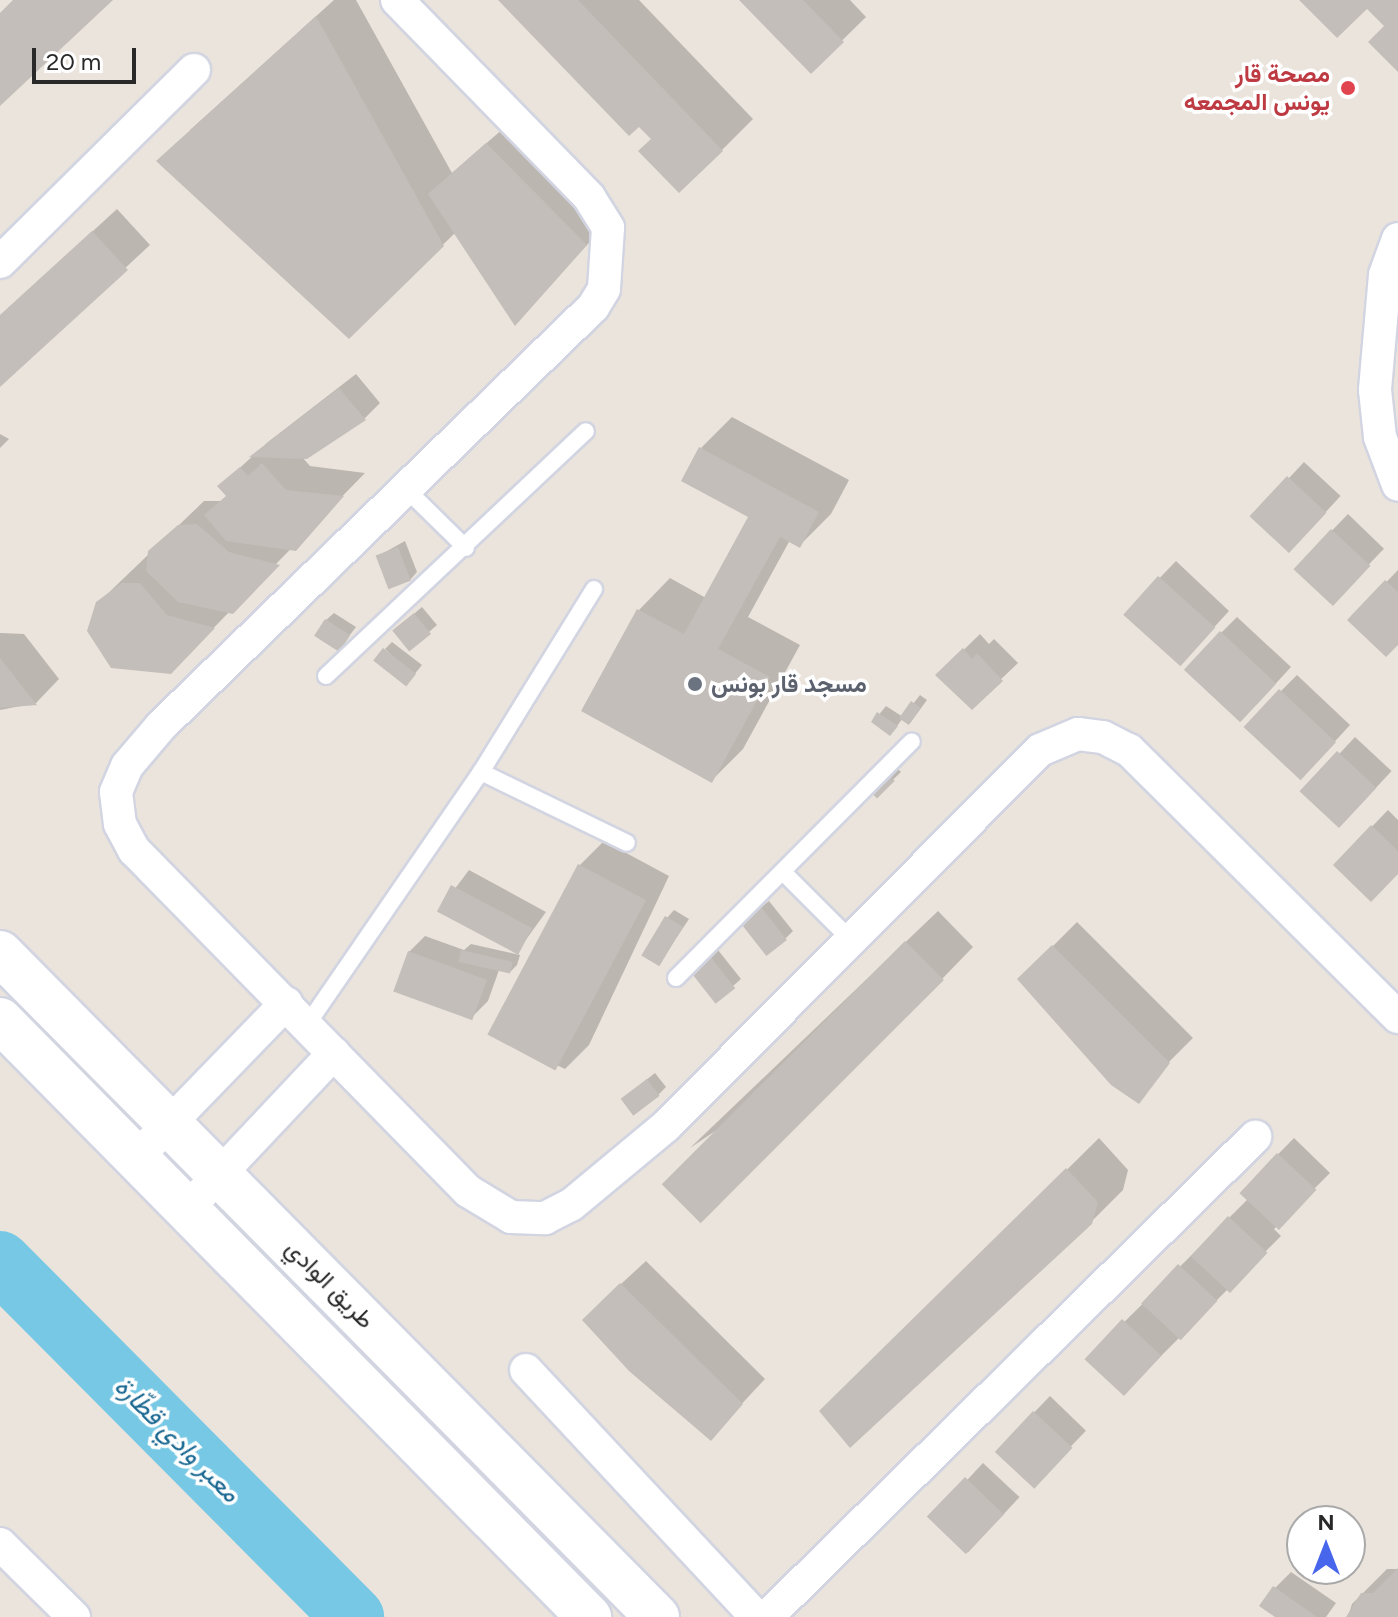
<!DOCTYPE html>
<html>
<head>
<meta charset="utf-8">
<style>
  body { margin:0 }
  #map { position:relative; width:1398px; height:1617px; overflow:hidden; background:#ebe4dc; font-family:Figtree,Vazirmatn,sans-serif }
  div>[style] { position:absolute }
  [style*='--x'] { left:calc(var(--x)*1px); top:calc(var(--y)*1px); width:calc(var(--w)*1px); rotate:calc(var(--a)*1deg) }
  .shadow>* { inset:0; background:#0003; transform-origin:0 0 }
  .river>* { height:62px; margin:-31px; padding:0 31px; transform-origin:31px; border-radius:31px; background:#76c8e5 }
  .building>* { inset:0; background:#c3beb9; transform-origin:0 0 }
  .roads { filter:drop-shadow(2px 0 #d2d5e1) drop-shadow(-2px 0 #d2d5e1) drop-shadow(0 2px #d2d5e1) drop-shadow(0 -2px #d2d5e1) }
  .service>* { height:16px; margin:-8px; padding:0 8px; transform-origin:8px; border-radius:8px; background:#fff }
  .minor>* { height:32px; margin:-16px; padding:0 16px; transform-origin:16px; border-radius:16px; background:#fff }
  .secondary>* { height:44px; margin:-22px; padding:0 22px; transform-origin:22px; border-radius:22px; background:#fff }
  .dots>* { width:22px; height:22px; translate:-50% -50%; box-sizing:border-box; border:4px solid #fff; border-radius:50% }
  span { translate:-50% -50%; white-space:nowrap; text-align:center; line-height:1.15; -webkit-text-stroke:7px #fff; paint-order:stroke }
  .health-label { font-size:24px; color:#be3a42; font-weight:700 }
  .right { translate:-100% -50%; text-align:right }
  .worship-label { font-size:24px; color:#5b616d; font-weight:700 }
  .left { translate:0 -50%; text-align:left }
  .street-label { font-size:24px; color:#292929 }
  .water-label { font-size:26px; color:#176690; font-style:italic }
  .north { position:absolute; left:1286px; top:1505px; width:80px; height:80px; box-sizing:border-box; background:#fff; border:2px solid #a9a9a9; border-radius:50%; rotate:0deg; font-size:22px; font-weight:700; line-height:32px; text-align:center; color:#292929 }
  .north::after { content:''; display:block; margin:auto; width:28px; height:36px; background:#4766ec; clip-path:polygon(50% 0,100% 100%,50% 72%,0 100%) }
  .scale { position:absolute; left:32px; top:48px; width:104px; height:36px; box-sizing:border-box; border:4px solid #292929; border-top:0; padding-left:10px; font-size:24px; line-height:28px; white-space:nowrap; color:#292929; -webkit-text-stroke:6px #fff; paint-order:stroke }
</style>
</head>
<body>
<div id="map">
  <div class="shadow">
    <div style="clip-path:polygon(334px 0,356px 0,452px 173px,512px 121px,610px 220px,515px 323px,456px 232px,349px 336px,190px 130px)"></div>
    <div style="clip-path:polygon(501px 0,639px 0,753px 119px,722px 150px)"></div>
    <div style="clip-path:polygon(742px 0,850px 0,866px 17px,811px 71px)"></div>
    <div style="clip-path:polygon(117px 209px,150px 245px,0 384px,0 316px)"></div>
    <div style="clip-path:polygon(356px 374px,380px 403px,364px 419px,302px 457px,310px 466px,365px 473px,195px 647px,98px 603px,204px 501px,222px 501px,228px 495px,220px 486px,268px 442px)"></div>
    <div style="clip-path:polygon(732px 417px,849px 480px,831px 514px,800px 545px,790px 540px,748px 617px,800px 645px,743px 749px,712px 780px,639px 610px,670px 578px,706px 598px,751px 516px,701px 448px)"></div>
    <div style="clip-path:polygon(0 434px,9px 439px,0 448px)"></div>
    <div style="left:1304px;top:462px;width:50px;height:75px;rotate:43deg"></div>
    <div style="left:1348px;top:514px;width:50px;height:76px;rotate:44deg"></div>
    <div style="clip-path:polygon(405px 541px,417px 572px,410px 580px,378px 556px)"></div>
    <div style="clip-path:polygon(1176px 561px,1229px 611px,1195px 648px,1125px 614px)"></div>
    <div style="clip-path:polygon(1398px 570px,1398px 643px,1350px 620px)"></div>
    <div style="clip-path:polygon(422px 607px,437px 625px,429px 632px,403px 623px)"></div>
    <div style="clip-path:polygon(334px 613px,356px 627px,339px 649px,326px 620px)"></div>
    <div style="clip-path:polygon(1237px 617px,1291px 667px,1257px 704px,1221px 633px)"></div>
    <div style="clip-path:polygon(0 633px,24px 634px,59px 679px,36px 703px,0 710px)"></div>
    <div style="clip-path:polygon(980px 634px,989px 644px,994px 639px,1018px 663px,972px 707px,938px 675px)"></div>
    <div style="clip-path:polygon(392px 642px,422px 665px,413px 676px,385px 649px)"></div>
    <div style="clip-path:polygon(1297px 675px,1350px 725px,1316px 762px,1281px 691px)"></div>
    <div style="clip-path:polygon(920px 695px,927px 700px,910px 723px,903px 718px,897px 726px,873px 722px,886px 706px,903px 717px)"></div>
    <div style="left:1355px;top:737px;width:50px;height:76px;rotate:43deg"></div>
    <div style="clip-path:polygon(896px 767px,901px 772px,877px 795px,873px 791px)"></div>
    <div style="clip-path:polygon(1388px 810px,1398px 820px,1398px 872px,1335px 865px)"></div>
    <div style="clip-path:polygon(604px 841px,669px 876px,589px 1045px,565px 1069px,494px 1035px,580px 865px)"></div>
    <div style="clip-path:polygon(469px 870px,546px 912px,517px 952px,439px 910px)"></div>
    <div style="clip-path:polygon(769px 901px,793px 931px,785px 939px,750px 916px)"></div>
    <div style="clip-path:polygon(674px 910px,689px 919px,659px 964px,667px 918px)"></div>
    <div style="clip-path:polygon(938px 911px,973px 947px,942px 979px,690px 1148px)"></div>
    <div style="left:1077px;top:922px;width:164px;height:81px;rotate:45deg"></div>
    <div style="clip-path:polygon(425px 936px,464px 950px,471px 944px,520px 955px,517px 965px,510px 972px,499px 970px,488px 1001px,472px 1017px,409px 952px)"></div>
    <div style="clip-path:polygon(718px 950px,741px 979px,733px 986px,700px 964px)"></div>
    <div style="clip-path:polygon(655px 1073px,666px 1087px,658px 1095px,623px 1098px)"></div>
    <div style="clip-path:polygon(1099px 1138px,1128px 1170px,1123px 1190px,1091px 1222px,822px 1412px)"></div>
    <div style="clip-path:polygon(1294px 1138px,1330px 1173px,1274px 1229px,1281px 1236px,1139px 1378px,1087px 1359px,1248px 1199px,1241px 1192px)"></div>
    <div style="clip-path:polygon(646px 1261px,765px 1379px,710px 1438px,608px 1296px)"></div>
    <div style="left:1050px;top:1396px;width:50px;height:76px;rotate:44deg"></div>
    <div style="left:983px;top:1463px;width:50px;height:76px;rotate:43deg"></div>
    <div style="clip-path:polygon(1387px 1569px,1398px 1569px,1398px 1617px,1348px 1617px,1352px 1604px)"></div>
    <div style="clip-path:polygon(1291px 1572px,1336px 1603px,1326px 1617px,1278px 1617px,1275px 1588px)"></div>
  </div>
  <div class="river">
    <div style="--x:0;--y:1262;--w:501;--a:45.16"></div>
  </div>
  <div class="building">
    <div style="clip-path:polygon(13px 0,113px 0,0 106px,0 13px)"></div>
    <div style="clip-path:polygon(498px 0,578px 0,723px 151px,679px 193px,638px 151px,651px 139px,639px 127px,629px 136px)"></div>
    <div style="clip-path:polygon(739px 0,803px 0,844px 42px,811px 74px)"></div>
    <div style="clip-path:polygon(1299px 0,1398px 0,1398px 72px,1368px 42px,1384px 26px,1367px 9px,1337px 38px)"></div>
    <div style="clip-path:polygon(316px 16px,444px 246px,349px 339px,156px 161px)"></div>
    <div style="clip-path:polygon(486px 143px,587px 245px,515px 326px,428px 194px)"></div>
    <div style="clip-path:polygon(92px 231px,128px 270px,0 387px,0 315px)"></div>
    <div style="clip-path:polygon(339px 388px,366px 420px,307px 459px,249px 457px)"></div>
    <div style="clip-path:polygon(699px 447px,819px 512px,800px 548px,780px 537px,718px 649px,770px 677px,712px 783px,581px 711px,637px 609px,684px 634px,748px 517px,681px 481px)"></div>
    <div style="clip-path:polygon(262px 463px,286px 490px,344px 496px,296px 551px,226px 541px,204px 515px,226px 496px,217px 486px,240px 467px,248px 476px)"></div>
    <div style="left:1287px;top:476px;width:54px;height:55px;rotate:43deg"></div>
    <div style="clip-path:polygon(197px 524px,229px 552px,280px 565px,233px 614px,178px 602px,146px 571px,148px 551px,178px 525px)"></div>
    <div style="left:1331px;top:529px;width:54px;height:55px;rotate:43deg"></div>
    <div style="left:398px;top:547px;width:36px;height:24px;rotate:69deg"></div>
    <div style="left:1158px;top:576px;width:77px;height:52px;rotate:42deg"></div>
    <div style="clip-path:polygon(1385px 580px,1398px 592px,1398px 645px,1386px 657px,1347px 620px)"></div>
    <div style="clip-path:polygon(122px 583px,140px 583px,167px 615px,215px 628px,171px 674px,111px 668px,87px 631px,96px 602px)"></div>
    <div style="left:414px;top:613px;width:27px;height:28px;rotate:51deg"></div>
    <div style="left:325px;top:619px;width:30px;height:20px;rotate:33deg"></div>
    <div style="left:1220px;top:631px;width:77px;height:53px;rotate:43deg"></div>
    <div style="left:383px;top:648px;width:42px;height:16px;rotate:38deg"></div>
    <div style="clip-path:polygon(963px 648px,972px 659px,977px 653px,1003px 681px,972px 710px,935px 675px)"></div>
    <div style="clip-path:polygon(0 658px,37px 705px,0 708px)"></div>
    <div style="left:1279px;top:689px;width:78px;height:52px;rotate:43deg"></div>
    <div style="left:911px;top:701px;width:12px;height:21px;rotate:35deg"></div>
    <div style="clip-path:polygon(877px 712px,898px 726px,890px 736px,871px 722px)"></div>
    <div style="left:1337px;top:751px;width:54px;height:55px;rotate:43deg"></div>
    <div style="left:887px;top:773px;width:11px;height:25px;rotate:45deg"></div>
    <div style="clip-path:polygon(1371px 825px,1398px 851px,1398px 874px,1371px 902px,1333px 865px)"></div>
    <div style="left:578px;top:864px;width:77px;height:193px;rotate:28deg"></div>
    <div style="left:451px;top:885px;width:92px;height:30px;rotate:28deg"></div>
    <div style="left:761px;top:907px;width:42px;height:26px;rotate:52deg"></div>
    <div style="left:665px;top:916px;width:21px;height:46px;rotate:31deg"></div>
    <div style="left:905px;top:941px;width:55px;height:344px;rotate:45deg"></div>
    <div style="clip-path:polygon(1052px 945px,1170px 1063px,1139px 1104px,1111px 1085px,1017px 979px)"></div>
    <div style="left:461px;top:950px;width:53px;height:12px;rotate:13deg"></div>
    <div style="left:408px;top:951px;width:84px;height:43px;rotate:20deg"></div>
    <div style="left:710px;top:956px;width:41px;height:25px;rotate:52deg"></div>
    <div style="left:647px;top:1079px;width:21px;height:33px;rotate:53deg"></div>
    <div style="left:1277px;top:1153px;width:54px;height:55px;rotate:43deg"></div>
    <div style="clip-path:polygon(1066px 1168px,1098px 1202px,1092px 1224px,850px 1448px,819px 1411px)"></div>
    <div style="left:1228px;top:1216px;width:54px;height:55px;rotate:43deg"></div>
    <div style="left:1178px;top:1264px;width:54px;height:54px;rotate:43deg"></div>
    <div style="clip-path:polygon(620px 1283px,743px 1404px,711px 1441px,629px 1371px,582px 1320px)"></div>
    <div style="left:1122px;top:1319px;width:54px;height:55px;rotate:43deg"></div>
    <div style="left:1033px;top:1411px;width:54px;height:56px;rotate:43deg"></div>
    <div style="left:965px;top:1477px;width:54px;height:55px;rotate:44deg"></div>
    <div style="clip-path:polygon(1398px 1568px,1398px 1617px,1346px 1617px,1361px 1593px,1373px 1593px)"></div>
    <div style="clip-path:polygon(1273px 1586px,1317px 1617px,1275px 1617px,1259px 1606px)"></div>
  </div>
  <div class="roads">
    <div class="service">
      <div style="--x:406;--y:489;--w:84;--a:44.5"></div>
      <div style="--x:326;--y:676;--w:357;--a:-43.3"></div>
      <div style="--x:481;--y:772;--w:162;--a:25.9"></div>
      <div style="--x:785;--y:874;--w:93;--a:45"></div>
      <div style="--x:676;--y:978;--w:334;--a:-45.1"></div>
      <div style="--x:307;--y:1025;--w:307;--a:-55.5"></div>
      <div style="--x:481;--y:772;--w:215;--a:-58.3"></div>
    </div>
    <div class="minor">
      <div style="--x:397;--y:0;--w:275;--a:45.7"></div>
      <div style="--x:589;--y:197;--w:36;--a:58"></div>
      <div style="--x:608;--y:228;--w:61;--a:93.8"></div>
      <div style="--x:604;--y:289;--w:21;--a:121"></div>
      <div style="--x:593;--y:307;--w:602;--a:135.88"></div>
      <div style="--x:161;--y:726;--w:52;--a:130.4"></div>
      <div style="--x:127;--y:766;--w:28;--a:113"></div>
      <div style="--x:116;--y:792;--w:32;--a:83"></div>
      <div style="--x:120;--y:824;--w:30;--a:62"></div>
      <div style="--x:134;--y:850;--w:477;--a:45.6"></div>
      <div style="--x:468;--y:1191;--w:50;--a:31.2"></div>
      <div style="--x:511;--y:1217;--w:34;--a:2"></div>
      <div style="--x:545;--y:1218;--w:29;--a:-27"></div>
      <div style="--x:571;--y:1205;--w:124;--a:-39.7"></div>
      <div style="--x:666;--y:1126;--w:530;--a:-45.15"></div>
      <div style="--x:1040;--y:750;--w:41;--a:-22.8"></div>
      <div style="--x:1078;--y:734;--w:25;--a:7"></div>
      <div style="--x:1103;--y:737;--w:29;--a:27"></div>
      <div style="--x:1129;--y:750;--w:379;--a:44.8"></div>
      <div style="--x:1398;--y:239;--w:38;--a:110"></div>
      <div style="--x:1385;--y:275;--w:115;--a:95"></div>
      <div style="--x:1375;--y:390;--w:47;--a:83.9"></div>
      <div style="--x:1380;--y:437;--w:51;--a:69.4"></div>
      <div style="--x:0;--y:262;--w:273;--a:-44.7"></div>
      <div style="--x:136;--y:1158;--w:216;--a:-45.9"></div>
      <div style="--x:187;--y:1209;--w:214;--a:-46.7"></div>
      <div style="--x:526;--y:1370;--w:338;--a:47"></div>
      <div style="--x:0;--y:1544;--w:104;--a:44.6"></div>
      <div style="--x:767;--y:1617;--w:685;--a:-44.53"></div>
    </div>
    <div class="secondary">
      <div style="--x:0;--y:953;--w:934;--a:45.3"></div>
      <div style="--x:0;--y:1020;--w:839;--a:45.39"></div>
    </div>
  </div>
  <div class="dots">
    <div style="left:1348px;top:88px;background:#e0444e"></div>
    <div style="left:695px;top:684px;background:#6b7280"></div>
  </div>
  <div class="health-label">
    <span class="right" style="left:1330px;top:88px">مصحة قار<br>يونس المجمعه</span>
  </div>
  <div class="worship-label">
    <span class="left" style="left:711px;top:684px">مسجد قار بونس</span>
  </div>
  <div class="street-label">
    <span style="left:330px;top:1284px;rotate:45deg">طريق الوادي</span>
  </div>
  <div class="water-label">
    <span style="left:177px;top:1440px;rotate:45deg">معبر وادي قطّارة</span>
  </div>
  <div class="north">N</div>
  <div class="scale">20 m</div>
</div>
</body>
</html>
